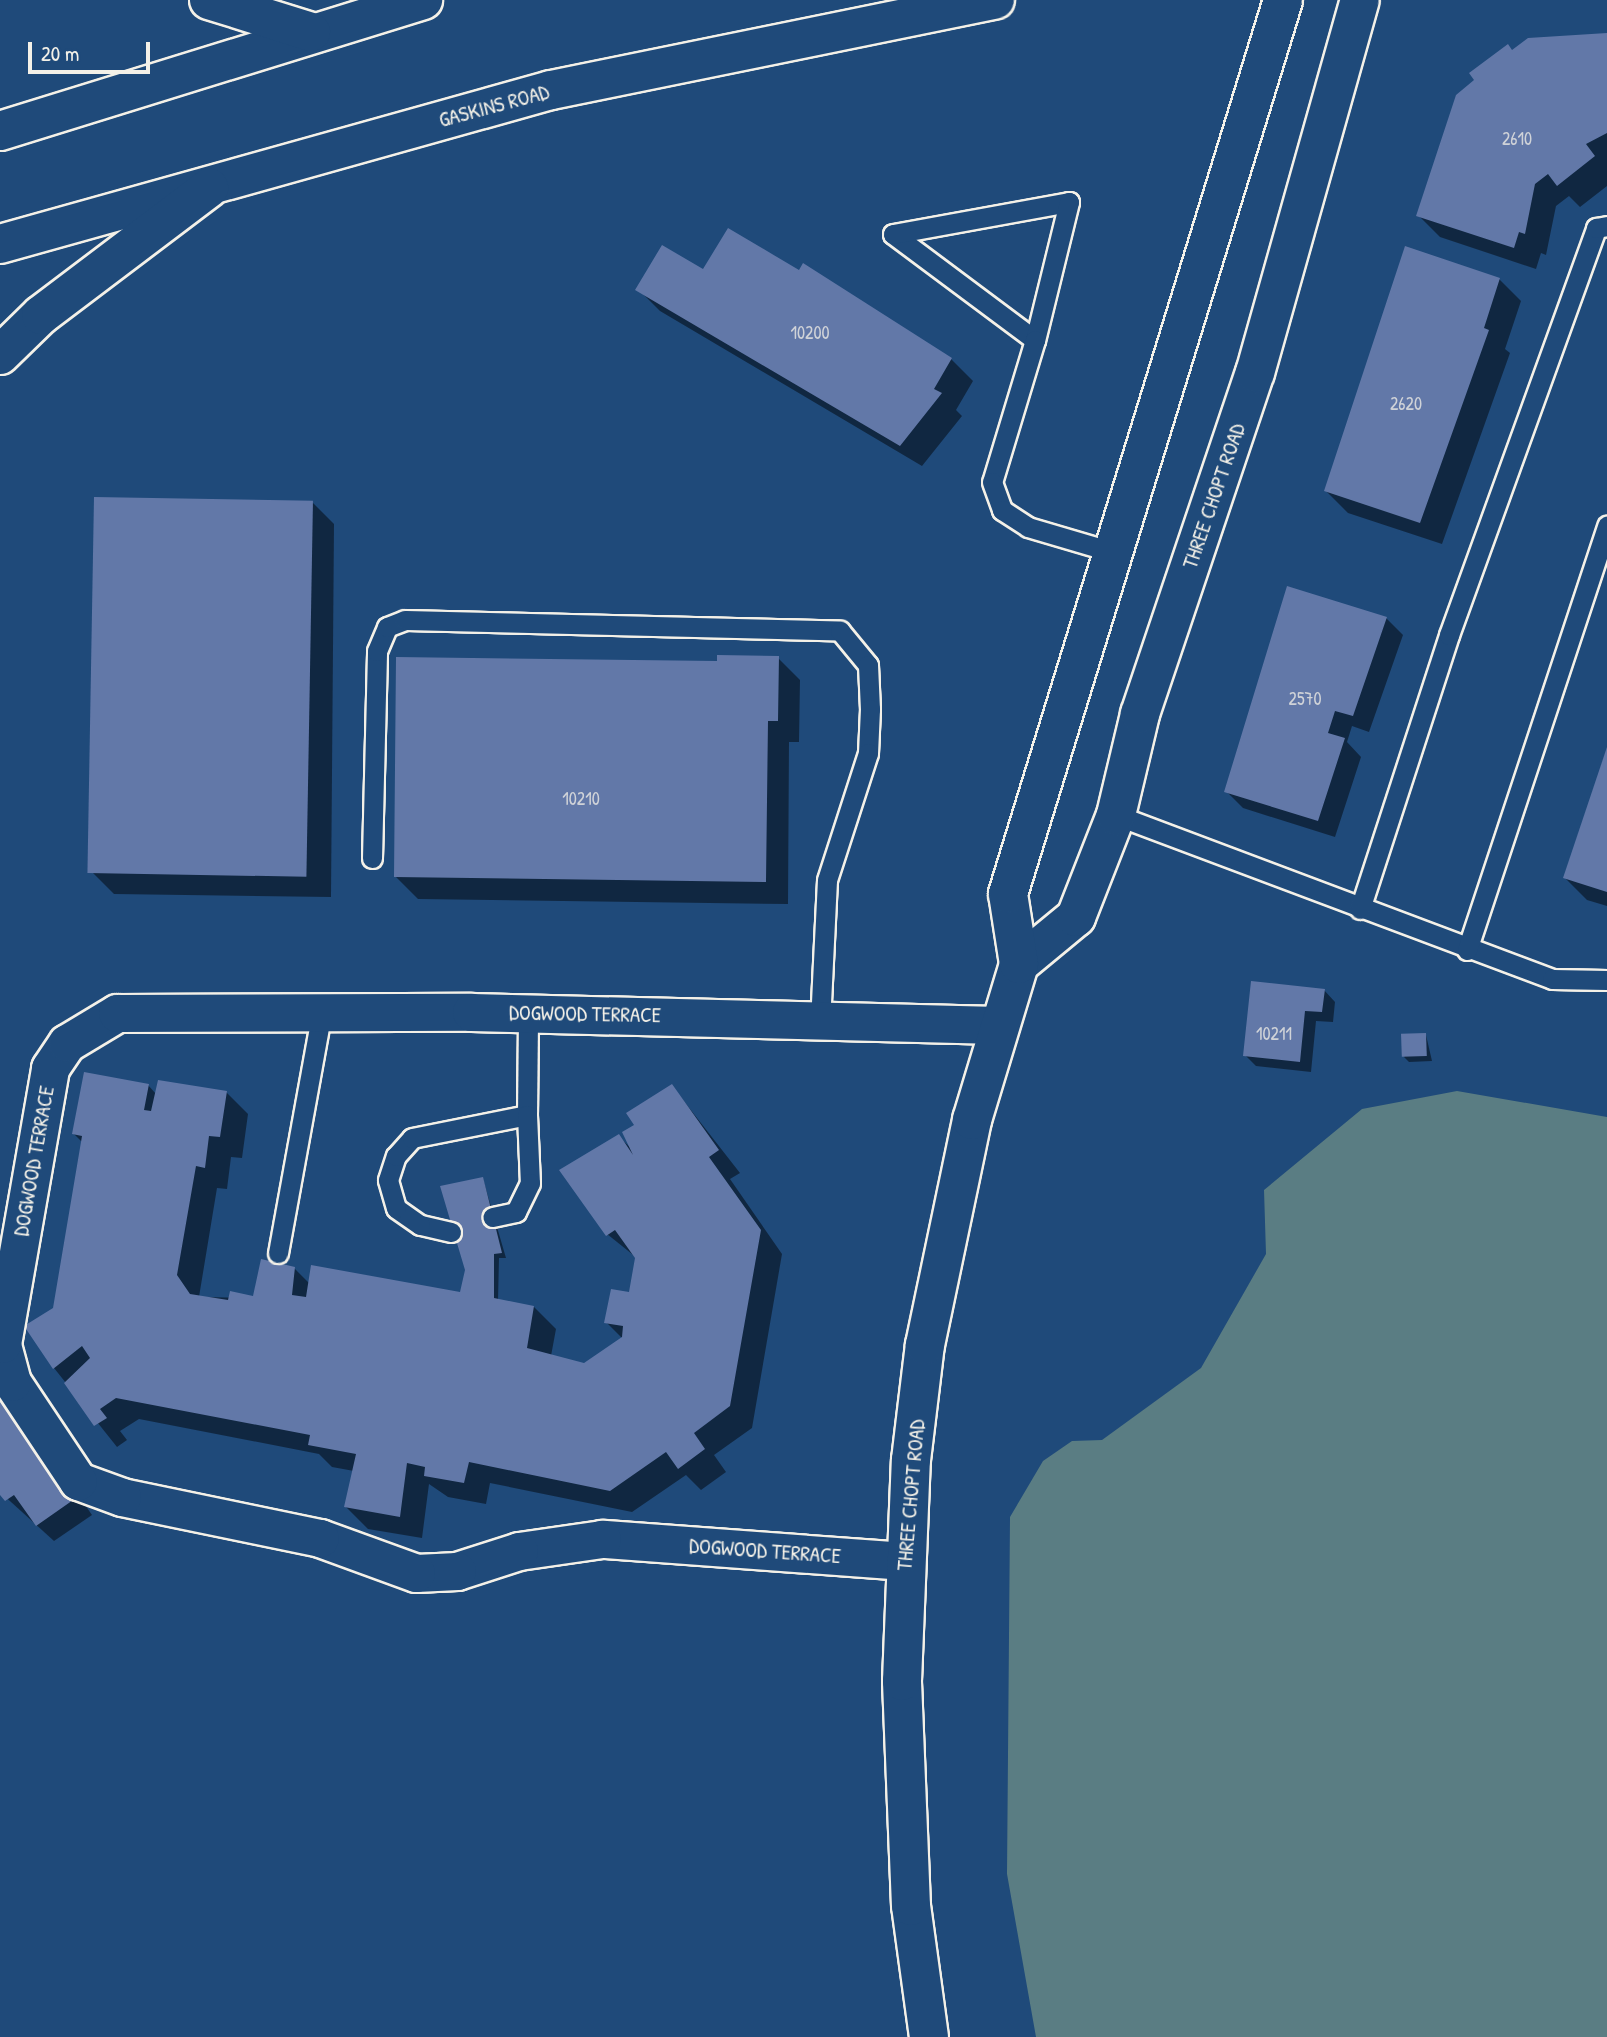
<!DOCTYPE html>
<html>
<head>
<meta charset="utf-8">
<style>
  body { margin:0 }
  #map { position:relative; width:1607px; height:2037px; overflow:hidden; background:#1f4a7a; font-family:"Patrick Hand",sans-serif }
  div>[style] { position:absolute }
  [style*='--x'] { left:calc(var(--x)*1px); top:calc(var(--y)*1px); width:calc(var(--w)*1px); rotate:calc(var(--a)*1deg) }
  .green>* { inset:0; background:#5a7d83 }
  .shadow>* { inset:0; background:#0007 }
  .building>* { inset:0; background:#6278a8; transform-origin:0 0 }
  .roads { filter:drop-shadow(2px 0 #f4f1e8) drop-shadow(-2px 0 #f4f1e8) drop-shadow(0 2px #f4f1e8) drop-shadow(0 -2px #f4f1e8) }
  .service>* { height:19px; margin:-9.5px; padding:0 9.5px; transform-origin:9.5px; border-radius:9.5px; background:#1f4a7a }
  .minor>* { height:37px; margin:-18.5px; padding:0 18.5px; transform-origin:18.5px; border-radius:18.5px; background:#1f4a7a }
  .secondary>* { height:38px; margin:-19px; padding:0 19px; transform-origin:19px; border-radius:19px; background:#1f4a7a }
  .primary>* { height:38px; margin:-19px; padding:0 19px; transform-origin:19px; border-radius:19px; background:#1f4a7a }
  .motorway>* { height:38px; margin:-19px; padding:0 19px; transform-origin:19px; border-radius:19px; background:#1f4a7a }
  span { translate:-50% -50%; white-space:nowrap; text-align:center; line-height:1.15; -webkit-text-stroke:5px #1f4a7a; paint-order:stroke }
  .number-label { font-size:18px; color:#d0d3d8 }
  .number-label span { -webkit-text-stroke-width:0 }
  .street-label { font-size:21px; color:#f4f1e8 }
  .scale { position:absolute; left:28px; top:42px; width:122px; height:32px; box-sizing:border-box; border:4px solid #f4f1e8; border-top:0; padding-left:9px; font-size:21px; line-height:24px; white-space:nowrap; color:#f4f1e8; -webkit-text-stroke:5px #1f4a7a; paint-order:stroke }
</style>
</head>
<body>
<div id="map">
  <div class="green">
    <div style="clip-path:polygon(1457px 1091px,1607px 1117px,1607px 2037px,1036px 2037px,1007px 1874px,1010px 1517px,1043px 1461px,1072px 1441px,1102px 1440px,1201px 1368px,1266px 1254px,1264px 1190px,1362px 1109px)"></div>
  </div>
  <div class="shadow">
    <div style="clip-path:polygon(1607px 35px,1607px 186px,1580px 207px,1569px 196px,1556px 206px,1546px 255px,1541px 253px,1536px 269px,1440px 237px,1418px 215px,1514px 52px)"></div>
    <div style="clip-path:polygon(704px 271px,951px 359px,973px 381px,956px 410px,962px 416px,922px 466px,660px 311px,638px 289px)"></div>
    <div style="clip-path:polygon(1499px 279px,1521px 301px,1505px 349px,1510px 353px,1442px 544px,1348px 513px,1326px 491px)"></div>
    <div style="clip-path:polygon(312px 502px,334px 524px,331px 897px,114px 894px,92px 872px)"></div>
    <div style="clip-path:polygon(1386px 618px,1403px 635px,1369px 732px,1352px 726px,1347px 742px,1361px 757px,1335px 837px,1243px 808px,1226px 791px)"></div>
    <div style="clip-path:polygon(778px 658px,800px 680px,799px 742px,789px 742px,788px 904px,418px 899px,396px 877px,719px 663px)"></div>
    <div style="clip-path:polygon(1607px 749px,1607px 906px,1587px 900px,1565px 878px)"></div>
    <div style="clip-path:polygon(1324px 990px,1335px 1002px,1333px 1022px,1316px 1021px,1311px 1072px,1256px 1066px,1245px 1055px)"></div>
    <div style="clip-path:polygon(1426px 1035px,1432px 1061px,1409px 1062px,1404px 1057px)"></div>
    <div style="clip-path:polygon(148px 1085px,156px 1094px,226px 1092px,248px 1114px,242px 1158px,231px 1157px,227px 1189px,217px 1188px,199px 1297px,255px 1298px,294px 1268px,310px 1284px,466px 1295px,465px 1262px,483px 1179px,506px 1258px,499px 1258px,498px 1301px,534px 1307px,556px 1329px,551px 1356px,584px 1365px,623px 1339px,606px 1322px,631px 1295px,637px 1258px,607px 1234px,618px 1136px,633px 1150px,636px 1125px,672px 1086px,740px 1173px,730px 1179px,782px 1254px,752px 1428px,714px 1455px,726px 1472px,701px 1490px,686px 1475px,632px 1512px,490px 1483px,486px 1504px,448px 1497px,429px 1484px,422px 1538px,368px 1529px,346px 1507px,354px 1471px,332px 1467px,319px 1454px,139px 1419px,120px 1431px,127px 1440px,117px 1447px,54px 1368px,55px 1309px,82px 1142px,74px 1134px)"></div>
    <div style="clip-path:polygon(9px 1395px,92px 1515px,54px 1541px,0 1492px)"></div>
  </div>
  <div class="building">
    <div style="clip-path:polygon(1607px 33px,1607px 133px,1586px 144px,1595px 156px,1557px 186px,1548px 174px,1535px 184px,1525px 234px,1519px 232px,1514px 248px,1416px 216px,1456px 95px,1474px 80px,1469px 73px,1508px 44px,1512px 50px,1528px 38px)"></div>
    <div style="clip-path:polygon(728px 228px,799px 270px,803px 263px,952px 358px,934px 389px,942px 393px,900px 446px,635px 290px,662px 245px,703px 269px)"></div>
    <div style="clip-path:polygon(1405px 246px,1500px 278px,1484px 328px,1489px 330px,1420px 523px,1324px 491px)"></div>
    <div style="left:94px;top:497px;width:219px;height:376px;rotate:1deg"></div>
    <div style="clip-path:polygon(1287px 586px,1387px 617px,1353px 716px,1335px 711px,1328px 733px,1345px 738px,1318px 821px,1224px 792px)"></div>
    <div style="clip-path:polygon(717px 655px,779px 656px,778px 721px,768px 721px,766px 882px,394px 877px,396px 657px,717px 661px)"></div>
    <div style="clip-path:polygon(1607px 747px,1607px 892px,1563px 878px)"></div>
    <div style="clip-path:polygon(1251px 981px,1325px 989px,1322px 1012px,1305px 1011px,1300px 1062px,1243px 1056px)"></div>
    <div style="left:1426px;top:1033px;width:23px;height:25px;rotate:88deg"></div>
    <div style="clip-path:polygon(84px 1072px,149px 1084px,144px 1110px,151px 1111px,158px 1080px,227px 1091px,220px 1137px,209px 1136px,205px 1168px,196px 1166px,177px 1275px,190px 1294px,228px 1300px,230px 1291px,253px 1296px,261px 1259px,295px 1267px,292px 1295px,306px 1297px,311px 1265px,460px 1292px,465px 1270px,440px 1186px,483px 1177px,502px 1253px,494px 1254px,494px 1298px,534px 1306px,527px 1348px,584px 1363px,622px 1337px,623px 1326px,604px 1323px,611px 1289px,629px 1292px,635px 1258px,615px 1230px,606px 1236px,559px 1170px,619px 1134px,633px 1155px,622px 1132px,634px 1125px,626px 1113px,672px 1084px,719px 1150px,709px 1157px,761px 1230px,730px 1406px,694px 1433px,705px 1449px,678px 1469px,666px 1452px,610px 1491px,469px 1462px,464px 1483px,424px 1476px,425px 1467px,407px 1463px,400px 1517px,344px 1507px,356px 1454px,308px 1445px,310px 1435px,116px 1398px,100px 1409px,107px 1418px,94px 1426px,64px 1383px,90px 1358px,82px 1346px,53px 1369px,24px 1326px,53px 1308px,82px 1136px,72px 1134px)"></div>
    <div style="clip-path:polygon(0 1387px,76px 1498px,36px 1526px,14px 1495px,5px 1501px,0 1495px)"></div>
  </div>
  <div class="roads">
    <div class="service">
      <div style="--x:1035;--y:340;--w:177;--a:-143.3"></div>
      <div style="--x:893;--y:234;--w:179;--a:-10.3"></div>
      <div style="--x:1069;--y:202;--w:142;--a:103.8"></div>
      <div style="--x:1035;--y:340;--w:148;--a:106.8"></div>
      <div style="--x:992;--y:482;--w:30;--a:70"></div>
      <div style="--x:1002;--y:510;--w:31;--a:33"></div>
      <div style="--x:1028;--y:527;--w:89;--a:16.4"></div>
      <div style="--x:1116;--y:815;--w:466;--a:20.6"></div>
      <div style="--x:1552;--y:979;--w:55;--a:1"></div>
      <div style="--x:372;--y:858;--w:207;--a:-88.6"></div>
      <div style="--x:377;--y:651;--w:26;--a:-67"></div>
      <div style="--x:387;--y:627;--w:19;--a:-21"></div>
      <div style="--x:405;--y:620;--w:435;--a:1.4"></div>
      <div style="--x:840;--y:631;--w:44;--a:50.5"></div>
      <div style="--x:868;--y:665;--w:44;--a:87.4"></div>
      <div style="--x:870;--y:709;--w:44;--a:92.6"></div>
      <div style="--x:868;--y:753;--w:133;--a:107.9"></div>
      <div style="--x:827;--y:880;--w:141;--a:92.8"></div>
      <div style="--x:1360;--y:909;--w:288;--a:-72"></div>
      <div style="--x:1449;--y:635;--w:433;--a:-70.1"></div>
      <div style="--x:1596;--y:228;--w:11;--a:-10"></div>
      <div style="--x:1467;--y:950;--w:447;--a:-71.7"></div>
      <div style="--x:527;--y:1115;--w:102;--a:-89.4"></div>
      <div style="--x:451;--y:1232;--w:32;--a:-167"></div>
      <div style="--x:420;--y:1225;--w:29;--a:-145"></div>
      <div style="--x:396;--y:1208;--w:29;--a:-106"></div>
      <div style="--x:388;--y:1180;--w:25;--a:-72"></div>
      <div style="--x:396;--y:1156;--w:24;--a:-48"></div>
      <div style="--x:412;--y:1138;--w:117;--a:-11.3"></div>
      <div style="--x:527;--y:1115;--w:68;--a:87.5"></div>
      <div style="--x:530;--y:1183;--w:32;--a:116"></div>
      <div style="--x:516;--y:1212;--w:24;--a:168"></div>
      <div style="--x:278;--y:1253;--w:245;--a:-79.7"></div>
    </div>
    <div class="minor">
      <div style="--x:905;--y:1561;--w:304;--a:-175.8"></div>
      <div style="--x:602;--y:1539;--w:84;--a:171.8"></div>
      <div style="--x:519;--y:1551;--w:65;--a:162.1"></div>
      <div style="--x:457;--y:1571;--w:41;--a:177.2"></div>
      <div style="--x:416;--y:1573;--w:102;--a:-160"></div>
      <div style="--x:320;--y:1538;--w:202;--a:-168.3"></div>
      <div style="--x:122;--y:1497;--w:47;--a:-160"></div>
      <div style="--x:78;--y:1481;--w:119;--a:-123.7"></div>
      <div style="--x:12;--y:1382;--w:39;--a:-105"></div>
      <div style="--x:2;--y:1344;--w:280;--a:-80.1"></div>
      <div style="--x:50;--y:1068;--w:30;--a:-56"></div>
      <div style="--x:67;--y:1043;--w:58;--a:-31"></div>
      <div style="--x:117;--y:1013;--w:354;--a:-0.2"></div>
      <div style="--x:471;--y:1012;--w:527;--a:1.41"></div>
    </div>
    <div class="secondary">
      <div style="--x:1019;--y:964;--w:74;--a:-39.5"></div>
      <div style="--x:1076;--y:917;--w:110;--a:-68.6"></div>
      <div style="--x:1116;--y:815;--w:104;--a:-76.6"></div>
      <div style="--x:1140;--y:714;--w:360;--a:-71.4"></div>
      <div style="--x:1255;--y:373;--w:387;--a:-74.3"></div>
      <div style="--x:929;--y:2037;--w:132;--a:-97.8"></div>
      <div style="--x:911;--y:1906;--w:225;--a:-92.3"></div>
      <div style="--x:902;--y:1681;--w:221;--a:-87.7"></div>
      <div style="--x:911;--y:1460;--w:116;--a:-83.1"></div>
      <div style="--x:925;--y:1345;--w:230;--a:-78.2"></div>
      <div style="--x:972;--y:1120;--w:163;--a:-73.2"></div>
      <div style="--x:1019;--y:964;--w:71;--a:-98.9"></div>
      <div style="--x:1008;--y:894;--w:935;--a:-72.9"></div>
    </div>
    <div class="primary">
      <div style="--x:0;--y:131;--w:443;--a:-17.2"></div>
      <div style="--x:0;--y:244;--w:572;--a:-15.62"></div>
      <div style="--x:551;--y:90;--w:453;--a:-11.5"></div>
    </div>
    <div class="motorway">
      <div style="--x:209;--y:0;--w:107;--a:17.4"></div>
      <div style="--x:0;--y:355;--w:57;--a:-44.3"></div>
      <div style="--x:41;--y:315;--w:211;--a:-37.1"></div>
    </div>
  </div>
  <div class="number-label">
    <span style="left:1517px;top:139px">2610</span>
    <span style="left:810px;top:333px">10200</span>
    <span style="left:1406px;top:404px">2620</span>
    <span style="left:1305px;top:699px">2570</span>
    <span style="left:581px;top:799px">10210</span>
    <span style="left:1274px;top:1034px">10211</span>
  </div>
  <div class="street-label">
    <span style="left:494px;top:106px;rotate:-15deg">GASKINS ROAD</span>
    <span style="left:1214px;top:496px;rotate:-71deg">THREE CHOPT ROAD</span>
    <span style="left:585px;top:1014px;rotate:1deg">DOGWOOD TERRACE</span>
    <span style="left:34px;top:1161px;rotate:-80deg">DOGWOOD TERRACE</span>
    <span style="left:911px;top:1495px;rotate:-85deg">THREE CHOPT ROAD</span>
    <span style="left:765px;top:1551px;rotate:4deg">DOGWOOD TERRACE</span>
  </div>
  <div class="scale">20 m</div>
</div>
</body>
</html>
